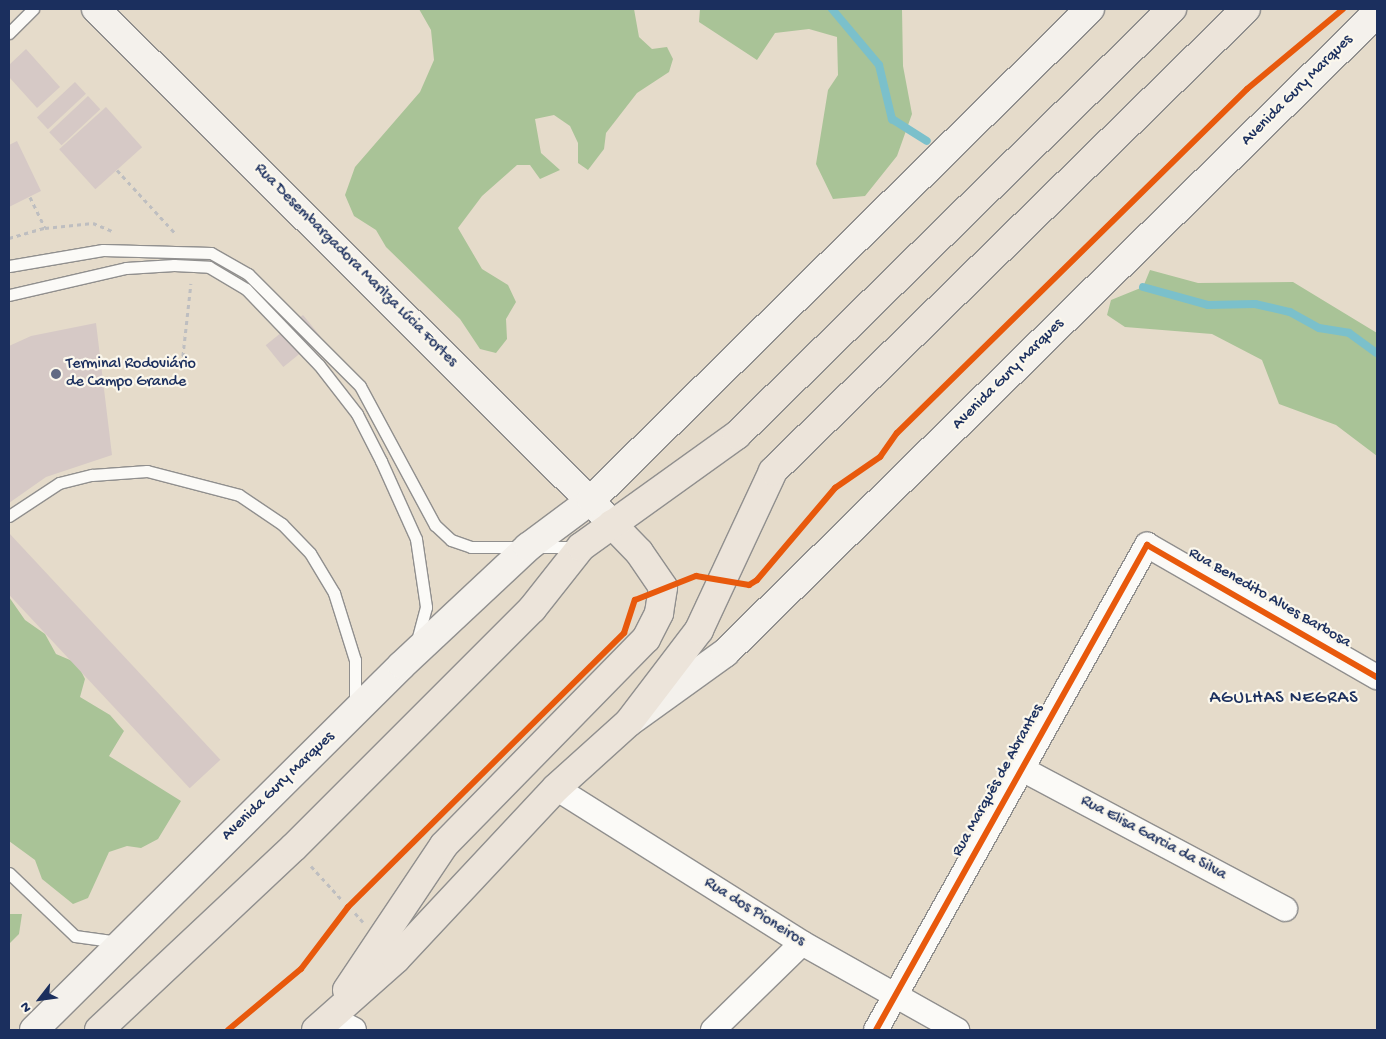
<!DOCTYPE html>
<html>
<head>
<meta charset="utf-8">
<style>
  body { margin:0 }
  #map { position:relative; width:1386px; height:1039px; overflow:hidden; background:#e5dbca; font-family:"Gochi Hand",sans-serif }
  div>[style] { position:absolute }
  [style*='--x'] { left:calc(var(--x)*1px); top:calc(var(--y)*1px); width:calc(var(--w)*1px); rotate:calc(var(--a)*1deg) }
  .forest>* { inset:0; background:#a9c397 }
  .stream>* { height:8px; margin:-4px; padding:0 4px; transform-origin:4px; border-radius:4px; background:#7bc0cb }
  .building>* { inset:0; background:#d6c9c6; transform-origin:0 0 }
  .path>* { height:3px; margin-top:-1.5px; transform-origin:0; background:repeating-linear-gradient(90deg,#bebec0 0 4px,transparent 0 8px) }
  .roads { filter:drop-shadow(1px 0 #908f8e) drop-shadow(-1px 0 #908f8e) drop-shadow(0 1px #908f8e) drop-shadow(0 -1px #908f8e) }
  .lane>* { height:11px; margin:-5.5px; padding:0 5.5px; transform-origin:5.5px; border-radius:5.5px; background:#fbfaf7 }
  .street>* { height:24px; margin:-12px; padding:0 12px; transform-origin:12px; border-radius:12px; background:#fbfaf7 }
  .secondary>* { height:28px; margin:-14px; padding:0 14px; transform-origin:14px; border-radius:14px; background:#f4f1ec }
  .primary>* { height:28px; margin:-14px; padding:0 14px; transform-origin:14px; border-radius:14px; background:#ece4da }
  .cycleway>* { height:6px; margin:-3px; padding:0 3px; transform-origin:3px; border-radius:3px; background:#e8590c }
  .dots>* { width:14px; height:14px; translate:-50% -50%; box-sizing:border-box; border:2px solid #fbf7ec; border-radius:50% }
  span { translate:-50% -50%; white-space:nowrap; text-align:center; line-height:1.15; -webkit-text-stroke:4.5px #fbf7ec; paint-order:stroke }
  .street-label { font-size:16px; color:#1b2f5e }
  .poi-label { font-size:16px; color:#1b2f5e }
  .left { translate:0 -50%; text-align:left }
  .neighbourhood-label { font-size:18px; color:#1b2f5e; letter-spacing:1px }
  .frame { position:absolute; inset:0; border:10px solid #1b2f5e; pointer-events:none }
  .north { position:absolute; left:15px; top:974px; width:50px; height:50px; -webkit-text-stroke:4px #fbf7ec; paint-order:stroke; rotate:240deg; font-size:14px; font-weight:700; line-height:20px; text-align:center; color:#1b2f5e }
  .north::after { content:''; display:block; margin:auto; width:18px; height:22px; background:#1b2f5e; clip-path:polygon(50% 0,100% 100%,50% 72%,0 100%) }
</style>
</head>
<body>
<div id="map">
  <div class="forest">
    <div style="clip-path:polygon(419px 9px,634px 9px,639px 37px,652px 49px,667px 47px,673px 59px,669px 72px,637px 93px,606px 133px,604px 149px,588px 170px,578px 163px,578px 143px,570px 126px,554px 115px,535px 119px,541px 153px,560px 170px,540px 179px,530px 165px,517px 165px,482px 196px,458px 228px,482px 269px,508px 285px,516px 302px,506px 319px,507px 339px,496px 353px,480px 349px,460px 319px,386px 247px,376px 230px,354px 216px,345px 195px,355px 167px,420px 92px,434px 60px,431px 30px)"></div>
    <div style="clip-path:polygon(700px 9px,902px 9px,903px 66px,912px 114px,897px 156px,865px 196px,833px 199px,816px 164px,828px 90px,838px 75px,837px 37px,809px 29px,775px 33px,757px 60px,699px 22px)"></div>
    <div style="clip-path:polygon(1150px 270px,1198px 283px,1293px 282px,1377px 333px,1377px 456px,1336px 425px,1279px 404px,1262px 360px,1212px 334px,1125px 327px,1107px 315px,1111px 300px,1143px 287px)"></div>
    <div style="clip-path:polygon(9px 597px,25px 620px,45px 634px,56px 654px,77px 663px,85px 679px,80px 697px,110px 715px,124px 731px,109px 756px,181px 801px,158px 839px,141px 848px,127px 846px,109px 852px,88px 898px,73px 904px,42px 879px,35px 860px,9px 841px)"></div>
    <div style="clip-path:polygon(9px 914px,22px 914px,19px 934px,9px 944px)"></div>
  </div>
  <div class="stream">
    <div style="--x:832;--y:9;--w:73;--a:50"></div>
    <div style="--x:879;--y:65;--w:56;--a:76.5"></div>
    <div style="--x:892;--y:119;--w:41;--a:32.2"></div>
    <div style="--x:1143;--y:287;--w:67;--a:15.5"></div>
    <div style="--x:1208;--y:305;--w:47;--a:-1.2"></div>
    <div style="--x:1255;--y:304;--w:36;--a:13"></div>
    <div style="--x:1290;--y:312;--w:33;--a:29"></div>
    <div style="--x:1319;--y:328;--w:30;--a:9"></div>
    <div style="--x:1349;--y:333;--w:34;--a:36"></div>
  </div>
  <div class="building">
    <div style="clip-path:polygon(26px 49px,60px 87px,37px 108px,9px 77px,9px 65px)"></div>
    <div style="left:75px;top:82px;width:16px;height:52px;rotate:47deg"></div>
    <div style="left:88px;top:96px;width:18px;height:53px;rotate:47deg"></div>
    <div style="left:106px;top:107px;width:54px;height:63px;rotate:48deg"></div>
    <div style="clip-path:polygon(17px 141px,41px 191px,9px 207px,9px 145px)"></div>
    <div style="left:303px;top:315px;width:28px;height:48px;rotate:51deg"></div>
    <div style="clip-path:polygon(96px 323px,112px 455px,46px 477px,9px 503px,9px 346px,31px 336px)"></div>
    <div style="left:9px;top:533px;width:310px;height:42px;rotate:47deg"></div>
  </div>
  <div class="path">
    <div style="--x:117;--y:170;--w:86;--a:47.4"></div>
    <div style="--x:30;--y:197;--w:34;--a:64"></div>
    <div style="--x:9;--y:238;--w:37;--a:-16"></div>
    <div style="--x:45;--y:228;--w:48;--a:-5.9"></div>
    <div style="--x:93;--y:223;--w:23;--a:23"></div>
    <div style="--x:102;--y:362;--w:80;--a:1.4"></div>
    <div style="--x:182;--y:364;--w:81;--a:-83.7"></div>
    <div style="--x:311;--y:866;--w:45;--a:47.7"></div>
    <div style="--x:355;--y:913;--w:12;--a:48"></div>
  </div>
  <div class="roads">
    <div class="lane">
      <div style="--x:9;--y:33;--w:34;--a:-45"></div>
      <div style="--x:9;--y:266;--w:95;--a:-9.7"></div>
      <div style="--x:103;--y:250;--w:108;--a:1.6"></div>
      <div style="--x:211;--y:253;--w:43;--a:29.6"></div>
      <div style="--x:248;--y:274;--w:158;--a:45"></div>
      <div style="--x:360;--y:386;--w:158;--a:61.7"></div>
      <div style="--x:435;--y:525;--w:22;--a:43"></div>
      <div style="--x:451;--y:540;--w:21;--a:19"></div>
      <div style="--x:471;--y:547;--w:107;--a:0"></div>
      <div style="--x:9;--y:295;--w:120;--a:-13"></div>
      <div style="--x:126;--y:268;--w:48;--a:-3.6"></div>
      <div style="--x:174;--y:265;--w:35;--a:3"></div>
      <div style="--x:209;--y:267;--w:43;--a:30.7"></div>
      <div style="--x:246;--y:289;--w:105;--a:46.2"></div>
      <div style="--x:319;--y:365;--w:62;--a:52.2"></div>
      <div style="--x:357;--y:414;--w:53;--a:62.9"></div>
      <div style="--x:381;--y:461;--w:85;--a:65.8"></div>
      <div style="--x:416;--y:539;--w:69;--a:81.6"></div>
      <div style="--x:426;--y:607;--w:35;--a:105"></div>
      <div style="--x:9;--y:516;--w:60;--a:-33.4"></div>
      <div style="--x:59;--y:483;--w:34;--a:-14"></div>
      <div style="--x:92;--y:475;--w:55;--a:-4.2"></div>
      <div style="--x:147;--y:471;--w:95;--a:14.6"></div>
      <div style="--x:239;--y:495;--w:52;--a:34"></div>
      <div style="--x:282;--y:524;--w:40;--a:46"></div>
      <div style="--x:310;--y:553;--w:47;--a:59"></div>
      <div style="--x:334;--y:593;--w:70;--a:72.6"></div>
      <div style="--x:355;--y:660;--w:47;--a:90"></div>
      <div style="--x:9;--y:873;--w:91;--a:43.7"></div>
      <div style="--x:75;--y:936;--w:44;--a:7.8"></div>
    </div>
    <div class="street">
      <div style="--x:1022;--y:769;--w:298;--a:28"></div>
      <div style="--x:556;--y:788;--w:291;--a:32.2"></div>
      <div style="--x:802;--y:943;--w:178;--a:29.3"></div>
      <div style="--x:330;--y:1017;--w:27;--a:28"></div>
      <div style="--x:713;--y:1030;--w:124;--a:-44.3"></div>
      <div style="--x:876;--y:1030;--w:556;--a:-60.81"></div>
      <div style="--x:1147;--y:545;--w:265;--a:29.9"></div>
    </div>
    <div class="secondary">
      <div style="--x:96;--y:9;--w:716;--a:44.89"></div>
      <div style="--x:632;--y:720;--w:115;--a:-35.8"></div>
      <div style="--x:725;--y:653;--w:914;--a:-44.47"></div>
      <div style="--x:34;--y:1030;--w:518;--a:-44.77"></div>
      <div style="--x:402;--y:665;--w:173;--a:-43.1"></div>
      <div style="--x:528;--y:547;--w:79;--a:-36.7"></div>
      <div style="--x:591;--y:500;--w:700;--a:-44.54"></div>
    </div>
    <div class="primary">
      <div style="--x:347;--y:990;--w:174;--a:-56.2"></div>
      <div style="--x:444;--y:845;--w:289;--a:-45.6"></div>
      <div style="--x:646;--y:639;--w:29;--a:-63"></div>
      <div style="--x:659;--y:613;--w:26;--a:-81"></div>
      <div style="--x:663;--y:587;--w:42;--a:-124.4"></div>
      <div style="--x:639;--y:552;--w:39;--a:-134"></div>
      <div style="--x:99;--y:1030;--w:267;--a:-43.2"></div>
      <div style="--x:294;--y:847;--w:337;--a:-45"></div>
      <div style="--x:532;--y:609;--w:79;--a:-51.7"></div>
      <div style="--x:581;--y:547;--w:192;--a:-35.7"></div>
      <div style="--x:737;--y:435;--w:609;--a:-44.4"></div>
      <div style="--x:316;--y:1030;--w:107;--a:-41.6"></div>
      <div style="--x:396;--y:959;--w:234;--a:-46.9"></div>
      <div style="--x:556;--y:788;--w:98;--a:-42.1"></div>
      <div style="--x:629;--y:722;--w:116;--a:-52.7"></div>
      <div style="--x:699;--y:630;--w:175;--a:-65"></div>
      <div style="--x:773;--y:471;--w:661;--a:-44.33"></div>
    </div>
  </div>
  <div class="cycleway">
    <div style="--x:228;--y:1030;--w:95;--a:-39.9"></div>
    <div style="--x:301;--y:969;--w:78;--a:-52.8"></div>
    <div style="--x:348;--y:907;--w:389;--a:-44.8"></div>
    <div style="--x:624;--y:633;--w:35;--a:-72"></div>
    <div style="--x:635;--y:600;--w:66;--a:-21.5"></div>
    <div style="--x:696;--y:576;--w:54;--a:9.6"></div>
    <div style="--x:749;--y:585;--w:9;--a:-32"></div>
    <div style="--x:757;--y:580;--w:121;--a:-49.7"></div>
    <div style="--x:835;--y:488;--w:55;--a:-34.6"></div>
    <div style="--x:880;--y:457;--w:29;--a:-55"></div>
    <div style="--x:897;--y:433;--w:491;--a:-44.5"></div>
    <div style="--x:1247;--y:89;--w:125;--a:-39.8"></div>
    <div style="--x:876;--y:1030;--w:556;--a:-60.81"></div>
    <div style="--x:1147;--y:545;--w:265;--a:29.9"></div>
  </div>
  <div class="dots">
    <div style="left:56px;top:374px;background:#626b84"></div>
  </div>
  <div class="street-label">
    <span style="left:1298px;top:91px;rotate:-45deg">Avenida Gury Marques</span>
    <span style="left:355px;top:266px;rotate:45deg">Rua Desembargadora Marilza Lúcia Fortes</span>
    <span style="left:1009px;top:375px;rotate:-45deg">Avenida Gury Marques</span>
    <span style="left:1269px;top:599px;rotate:30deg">Rua Benedito Alves Barbosa</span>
    <span style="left:999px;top:781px;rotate:-61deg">Rua Marquês de Abrantes</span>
    <span style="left:279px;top:787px;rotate:-44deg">Avenida Gury Marques</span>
    <span style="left:1153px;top:839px;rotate:28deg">Rua Elisa Garcia da Silva</span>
    <span style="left:754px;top:913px;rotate:32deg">Rua dos Pioneiros</span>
  </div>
  <div class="poi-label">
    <span class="left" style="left:66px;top:374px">Terminal Rodoviário<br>de Campo Grande</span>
  </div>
  <div class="neighbourhood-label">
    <span style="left:1284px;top:699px">AGULHAS NEGRAS</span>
  </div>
  <div class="frame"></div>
  <div class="north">N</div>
</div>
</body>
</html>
